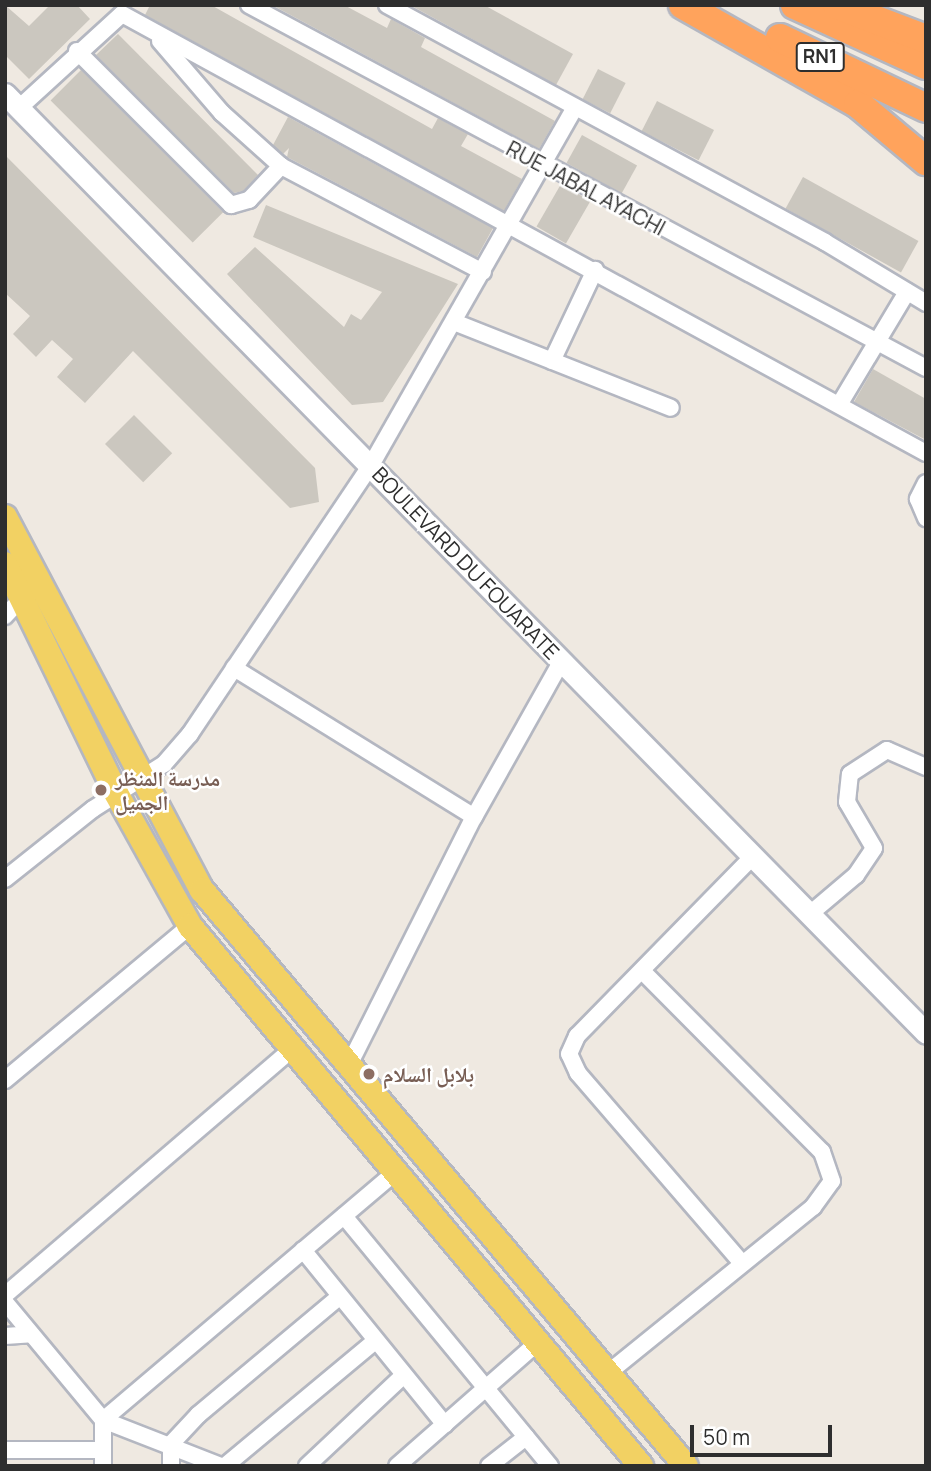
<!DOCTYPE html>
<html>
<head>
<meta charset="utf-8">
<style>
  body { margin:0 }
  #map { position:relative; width:931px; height:1471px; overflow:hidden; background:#efe9e1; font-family:Manrope,"Noto Naskh Arabic",sans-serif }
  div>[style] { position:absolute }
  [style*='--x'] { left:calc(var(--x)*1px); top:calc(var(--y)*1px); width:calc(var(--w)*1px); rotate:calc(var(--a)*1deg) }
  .building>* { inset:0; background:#cbc7bf; transform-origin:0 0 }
  .roads { filter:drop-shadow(2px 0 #b4b7c1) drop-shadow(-2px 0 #b4b7c1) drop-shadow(0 2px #b4b7c1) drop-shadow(0 -2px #b4b7c1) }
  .street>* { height:16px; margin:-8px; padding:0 8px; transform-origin:8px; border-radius:8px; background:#fff }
  .secondary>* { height:21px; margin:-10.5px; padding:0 10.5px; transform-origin:10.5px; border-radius:10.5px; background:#fff }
  .primary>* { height:24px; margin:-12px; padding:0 12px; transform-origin:12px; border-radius:12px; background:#f2d163 }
  .highway>* { height:28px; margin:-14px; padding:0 14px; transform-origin:14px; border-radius:14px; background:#ffa35c }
  .dots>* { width:19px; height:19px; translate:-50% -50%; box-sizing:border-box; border:4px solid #fff; border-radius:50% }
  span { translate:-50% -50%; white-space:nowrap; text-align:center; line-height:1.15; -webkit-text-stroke:5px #fff; paint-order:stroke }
  .shield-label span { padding:2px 5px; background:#fff; border:2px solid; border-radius:5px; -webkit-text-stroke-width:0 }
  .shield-label { font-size:19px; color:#2e2e2e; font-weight:700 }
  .street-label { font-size:21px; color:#2e2e2e }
  .education-label { font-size:21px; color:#785e54; font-weight:700 }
  .left { translate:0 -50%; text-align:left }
  .frame { position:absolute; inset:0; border:7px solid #2e2e2e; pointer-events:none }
  .scale { position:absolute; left:690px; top:1425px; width:142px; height:32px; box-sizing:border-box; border:4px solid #2e2e2e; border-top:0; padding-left:9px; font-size:21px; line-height:24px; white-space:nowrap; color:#2e2e2e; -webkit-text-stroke:5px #fff; paint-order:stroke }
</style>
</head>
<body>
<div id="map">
  <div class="building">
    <div style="clip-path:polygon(5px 5px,29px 26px,50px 5px,77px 5px,90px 19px,29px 79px,5px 55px)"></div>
    <div style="clip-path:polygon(150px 5px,211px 5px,432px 129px,438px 118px,468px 134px,461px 146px,522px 179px,504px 211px,145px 15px)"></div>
    <div style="clip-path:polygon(272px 5px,344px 5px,387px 28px,391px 19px,425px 38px,421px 47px,555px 121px,539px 149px)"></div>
    <div style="clip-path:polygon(410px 5px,484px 5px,573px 54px,556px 85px)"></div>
    <div style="clip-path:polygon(118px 34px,258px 175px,243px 191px,234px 193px,96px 55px)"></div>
    <div style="left:598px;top:69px;width:31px;height:34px;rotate:27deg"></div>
    <div style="left:81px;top:70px;width:201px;height:43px;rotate:45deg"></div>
    <div style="left:657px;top:101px;width:64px;height:34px;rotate:27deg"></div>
    <div style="clip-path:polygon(288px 117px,493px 228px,477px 257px,287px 157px,289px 148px,283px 154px,273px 145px)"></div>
    <div style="left:582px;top:135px;width:63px;height:32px;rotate:29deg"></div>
    <div style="clip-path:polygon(5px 155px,315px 468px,319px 502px,290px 508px,133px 351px,85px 403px,57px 377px,73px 359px,52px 340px,36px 357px,13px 334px,30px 316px,5px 293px)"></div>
    <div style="left:803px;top:177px;width:132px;height:36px;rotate:29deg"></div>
    <div style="left:561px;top:184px;width:34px;height:49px;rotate:30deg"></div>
    <div style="clip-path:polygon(266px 205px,458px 284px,383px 402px,352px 405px,227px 274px,255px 247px,344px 327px,351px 314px,361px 320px,382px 292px,253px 237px)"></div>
    <div style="clip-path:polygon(873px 369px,926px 399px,926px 440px,854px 402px)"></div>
    <div style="left:134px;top:415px;width:54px;height:41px;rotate:45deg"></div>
  </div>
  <div class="roads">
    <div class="street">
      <div style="--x:249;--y:5;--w:768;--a:28.2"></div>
      <div style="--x:387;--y:5;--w:498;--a:28.4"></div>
      <div style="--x:825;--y:242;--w:118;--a:31.1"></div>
      <div style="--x:160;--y:41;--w:95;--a:49.3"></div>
      <div style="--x:222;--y:113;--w:79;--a:41.9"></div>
      <div style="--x:281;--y:166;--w:228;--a:27.7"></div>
      <div style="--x:77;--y:51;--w:218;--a:45"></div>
      <div style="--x:231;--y:205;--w:19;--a:-16"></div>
      <div style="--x:249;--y:200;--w:47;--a:-46.7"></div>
      <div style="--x:19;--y:108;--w:139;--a:-42.4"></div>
      <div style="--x:122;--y:14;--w:916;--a:28.64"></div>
      <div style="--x:454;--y:322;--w:233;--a:21.6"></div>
      <div style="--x:552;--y:361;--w:101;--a:-64.7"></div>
      <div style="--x:839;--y:405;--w:132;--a:-59"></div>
      <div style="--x:926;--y:483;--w:18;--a:117"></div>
      <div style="--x:918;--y:499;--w:21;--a:67"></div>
      <div style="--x:5;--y:616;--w:26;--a:-47"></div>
      <div style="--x:234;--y:668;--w:282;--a:31.8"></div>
      <div style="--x:5;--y:879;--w:112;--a:-38.5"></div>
      <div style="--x:93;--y:809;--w:84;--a:-32.4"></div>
      <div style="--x:164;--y:764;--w:40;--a:-49"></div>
      <div style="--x:190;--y:734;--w:324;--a:-56.1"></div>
      <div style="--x:371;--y:465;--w:411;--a:-60.3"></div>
      <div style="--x:811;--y:913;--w:59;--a:-40.2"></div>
      <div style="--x:856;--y:875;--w:32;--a:-56"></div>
      <div style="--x:874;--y:848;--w:53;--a:-120.4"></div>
      <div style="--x:847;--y:802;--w:28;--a:-84"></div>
      <div style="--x:850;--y:774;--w:44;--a:-33"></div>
      <div style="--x:887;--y:750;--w:43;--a:23.6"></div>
      <div style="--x:349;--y:1065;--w:278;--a:-63.3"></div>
      <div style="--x:474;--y:817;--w:178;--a:-60.7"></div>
      <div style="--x:5;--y:1080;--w:241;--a:-39.8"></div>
      <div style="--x:344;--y:1216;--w:324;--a:50.5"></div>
      <div style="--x:303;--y:1250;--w:225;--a:50.9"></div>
      <div style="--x:741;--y:1262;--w:250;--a:-130.8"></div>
      <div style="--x:578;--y:1073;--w:21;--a:-115"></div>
      <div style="--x:569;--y:1054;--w:20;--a:-66"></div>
      <div style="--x:577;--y:1036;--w:253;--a:-45.6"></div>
      <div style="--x:5;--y:1295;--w:378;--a:-40.6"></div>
      <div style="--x:5;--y:1302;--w:153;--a:50.3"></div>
      <div style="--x:103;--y:1420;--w:127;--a:21.3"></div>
      <div style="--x:5;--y:1336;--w:26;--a:-4"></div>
      <div style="--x:608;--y:1373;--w:264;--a:-39"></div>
      <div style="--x:813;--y:1207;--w:32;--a:-54"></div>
      <div style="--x:832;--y:1181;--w:31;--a:-109"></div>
      <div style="--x:822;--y:1152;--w:255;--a:-134.8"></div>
      <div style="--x:5;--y:1450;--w:98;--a:0"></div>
      <div style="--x:103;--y:1466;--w:46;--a:-90"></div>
      <div style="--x:103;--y:1420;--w:383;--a:-40.3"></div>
      <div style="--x:171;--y:1466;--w:22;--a:-90"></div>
      <div style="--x:171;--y:1444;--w:40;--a:-47"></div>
      <div style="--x:198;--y:1415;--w:184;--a:-39.9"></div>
      <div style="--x:225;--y:1466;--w:194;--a:-39.8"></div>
      <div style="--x:307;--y:1466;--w:133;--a:-43.2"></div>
      <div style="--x:397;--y:1466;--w:188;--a:-41.3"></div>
      <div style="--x:489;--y:1466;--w:47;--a:-38.1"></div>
    </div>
    <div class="secondary">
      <div style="--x:5;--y:94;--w:1315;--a:45.55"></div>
    </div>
    <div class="primary">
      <div style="--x:5;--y:517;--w:422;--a:62.2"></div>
      <div style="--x:202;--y:890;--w:752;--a:49.96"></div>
      <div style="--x:5;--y:564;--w:254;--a:64.1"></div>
      <div style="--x:116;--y:793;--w:152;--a:60.9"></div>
      <div style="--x:190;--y:926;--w:704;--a:50.13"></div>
    </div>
    <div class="highway">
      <div style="--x:683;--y:5;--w:201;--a:29.5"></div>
      <div style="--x:858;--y:104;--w:89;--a:40"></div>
      <div style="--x:795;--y:5;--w:144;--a:24.6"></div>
      <div style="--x:837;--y:5;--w:95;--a:20.9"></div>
      <div style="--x:780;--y:38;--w:162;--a:25.6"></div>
    </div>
  </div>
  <div class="dots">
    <div style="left:101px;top:790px;background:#8d6e63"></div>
    <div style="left:369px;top:1074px;background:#8d6e63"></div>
  </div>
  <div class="shield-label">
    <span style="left:820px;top:57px">RN1</span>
  </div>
  <div class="street-label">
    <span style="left:586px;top:188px;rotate:28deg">RUE JABAL AYACHI</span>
    <span style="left:466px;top:563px;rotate:46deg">BOULEVARD DU FOUARATE</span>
  </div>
  <div class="education-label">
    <span class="left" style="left:115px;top:790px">مدرسة المنظر<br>الجميل</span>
    <span class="left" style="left:383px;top:1074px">بلابل السلام</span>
  </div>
  <div class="frame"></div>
  <div class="scale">50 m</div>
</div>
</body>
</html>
